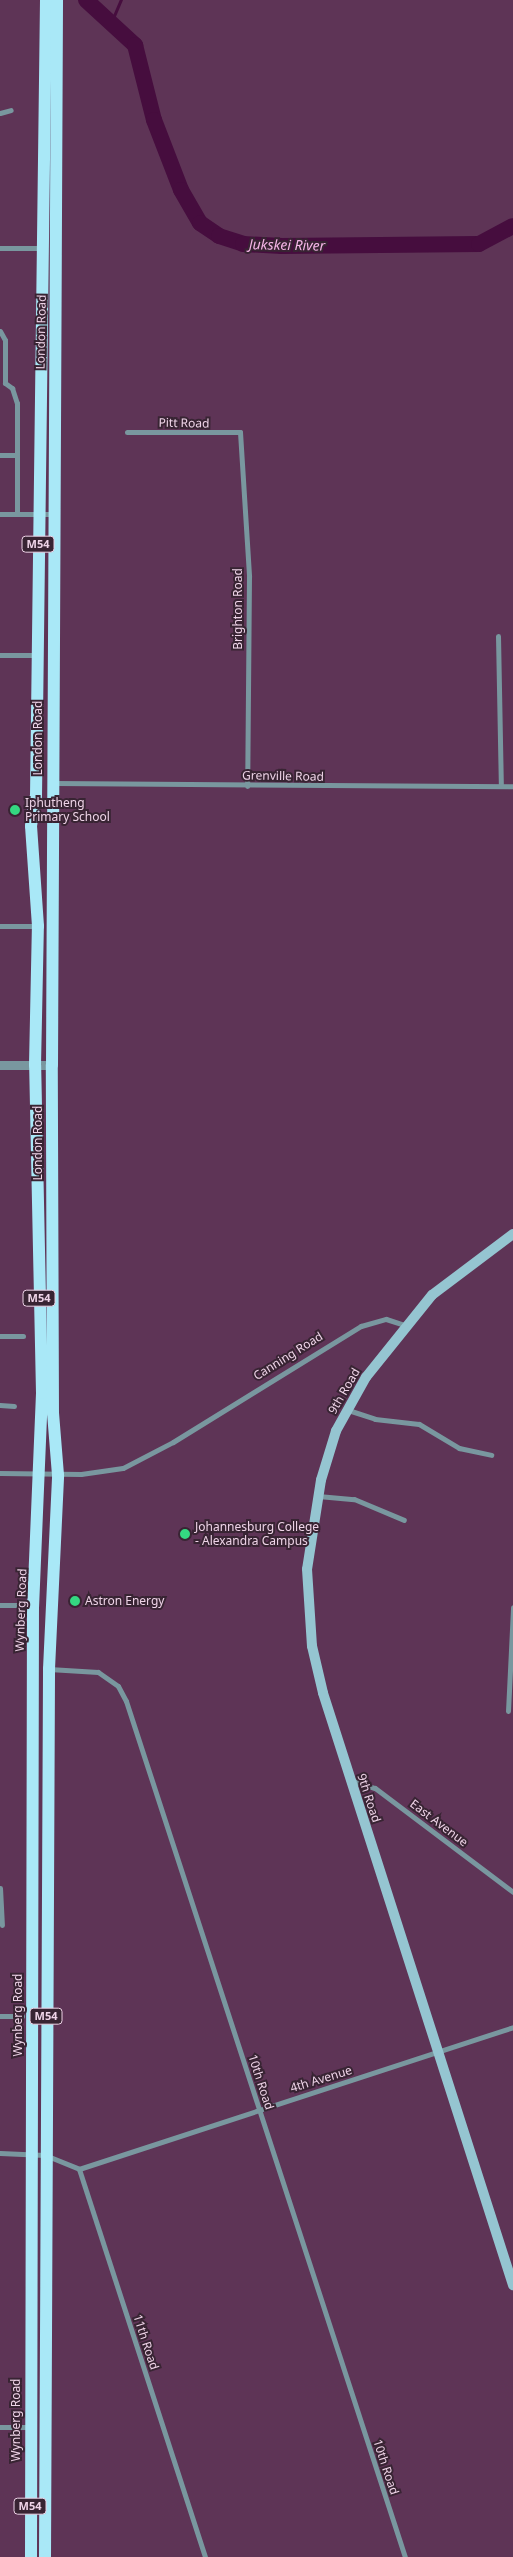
<!DOCTYPE html>
<html>
<head>
<meta charset="utf-8">
<style>
  body { margin:0 }
  #map { position:relative; width:513px; height:2557px; overflow:hidden; background:#5e3456; font-family:"Noto Sans",sans-serif }
  div>[style] { position:absolute }
  [style*='--x'] { left:calc(var(--x)*1px); top:calc(var(--y)*1px); width:calc(var(--w)*1px); rotate:calc(var(--a)*1deg) }
  .stream>* { height:2.5px; margin:-1.25px; padding:0 1.25px; transform-origin:1.25px; border-radius:1.25px; background:#460d3e }
  .river>* { height:16px; margin:-8px; padding:0 8px; transform-origin:8px; border-radius:8px; background:#460d3e }
  .minor>* { height:5px; margin:-2.5px; padding:0 2.5px; transform-origin:2.5px; border-radius:2.5px; background:#79979f }
  .tertiary>* { height:9px; margin:-4.5px; padding:0 4.5px; transform-origin:4.5px; border-radius:4.5px; background:#79979f }
  .secondary>* { height:10px; margin:-5px; padding:0 5px; transform-origin:5px; border-radius:5px; background:#95c5d1 }
  .primary>* { height:12px; margin:-6px; padding:0 6px; transform-origin:6px; border-radius:6px; background:#a9e8f7 }
  .dots>* { width:14px; height:14px; translate:-50% -50%; box-sizing:border-box; border:2px solid #382433; border-radius:50% }
  span { translate:-50% -50%; white-space:nowrap; text-align:center; line-height:1.15; -webkit-text-stroke:4px #382433; paint-order:stroke }
  .shield-label span { padding:1px 4px; background:#382433; border:1px solid; border-radius:4px; -webkit-text-stroke-width:0 }
  .shield-label { font-size:11px; color:#eed3e7; font-weight:700 }
  .street-label { font-size:12px; color:#eed3e7 }
  .poi-label { font-size:12px; color:#eed3e7 }
  .left { translate:0 -50%; text-align:left }
  .water-label { font-size:14px; color:#f5b5e7; font-style:italic }
</style>
</head>
<body>
<div id="map">
  <div class="stream">
    <div style="--x:111;--y:23;--w:25;--a:-67"></div>
  </div>
  <div class="river">
    <div style="--x:86;--y:0;--w:67;--a:42.6"></div>
    <div style="--x:135;--y:45;--w:77;--a:75.8"></div>
    <div style="--x:154;--y:120;--w:75;--a:68.9"></div>
    <div style="--x:181;--y:190;--w:38;--a:60"></div>
    <div style="--x:200;--y:223;--w:23;--a:34"></div>
    <div style="--x:219;--y:236;--w:25;--a:18"></div>
    <div style="--x:243;--y:244;--w:39;--a:3"></div>
    <div style="--x:282;--y:246;--w:197;--a:-0.6"></div>
    <div style="--x:479;--y:244;--w:38;--a:-28"></div>
  </div>
  <div class="minor">
    <div style="--x:0;--y:113;--w:11;--a:-15"></div>
    <div style="--x:0;--y:248;--w:42;--a:0"></div>
    <div style="--x:0;--y:331;--w:10;--a:61"></div>
    <div style="--x:5;--y:340;--w:43;--a:90"></div>
    <div style="--x:5;--y:383;--w:9;--a:36"></div>
    <div style="--x:12;--y:388;--w:16;--a:72"></div>
    <div style="--x:17;--y:403;--w:111;--a:90"></div>
    <div style="--x:127;--y:432;--w:113;--a:0"></div>
    <div style="--x:240;--y:432;--w:145;--a:86.4"></div>
    <div style="--x:249;--y:577;--w:209;--a:90.5"></div>
    <div style="--x:0;--y:455;--w:17;--a:0"></div>
    <div style="--x:0;--y:514;--w:54;--a:0"></div>
    <div style="--x:498;--y:636;--w:150;--a:88.9"></div>
    <div style="--x:0;--y:655;--w:38;--a:0"></div>
    <div style="--x:55;--y:783;--w:458;--a:0.4"></div>
    <div style="--x:0;--y:926;--w:37;--a:0"></div>
    <div style="--x:0;--y:1336;--w:23;--a:0"></div>
    <div style="--x:0;--y:1405;--w:14;--a:4"></div>
    <div style="--x:348;--y:1410;--w:28;--a:18"></div>
    <div style="--x:375;--y:1419;--w:44;--a:6.5"></div>
    <div style="--x:419;--y:1424;--w:47;--a:31"></div>
    <div style="--x:459;--y:1448;--w:33;--a:12"></div>
    <div style="--x:0;--y:1473;--w:81;--a:0.7"></div>
    <div style="--x:81;--y:1474;--w:42;--a:-8.1"></div>
    <div style="--x:123;--y:1468;--w:56;--a:-27.5"></div>
    <div style="--x:173;--y:1442;--w:221;--a:-31.7"></div>
    <div style="--x:361;--y:1326;--w:26;--a:-16"></div>
    <div style="--x:386;--y:1319;--w:19;--a:18"></div>
    <div style="--x:318;--y:1496;--w:36;--a:5"></div>
    <div style="--x:354;--y:1499;--w:54;--a:22.8"></div>
    <div style="--x:0;--y:1605;--w:32;--a:0"></div>
    <div style="--x:49;--y:1669;--w:49;--a:3.5"></div>
    <div style="--x:98;--y:1672;--w:24;--a:35"></div>
    <div style="--x:118;--y:1686;--w:17;--a:62"></div>
    <div style="--x:126;--y:1701;--w:900;--a:71.95"></div>
    <div style="--x:508;--y:1711;--w:104;--a:-87.2"></div>
    <div style="--x:350;--y:1780;--w:26;--a:18"></div>
    <div style="--x:375;--y:1788;--w:173;--a:37"></div>
    <div style="--x:0;--y:1888;--w:37;--a:87"></div>
    <div style="--x:0;--y:2016;--w:22;--a:0"></div>
    <div style="--x:0;--y:2153;--w:45;--a:2.5"></div>
    <div style="--x:45;--y:2155;--w:37;--a:22"></div>
    <div style="--x:79;--y:2169;--w:408;--a:72"></div>
    <div style="--x:79;--y:2169;--w:457;--a:-18.1"></div>
    <div style="--x:0;--y:2427;--w:32;--a:0"></div>
  </div>
  <div class="tertiary">
    <div style="--x:0;--y:1065;--w:52;--a:0"></div>
  </div>
  <div class="secondary">
    <div style="--x:513;--y:1234;--w:101;--a:143"></div>
    <div style="--x:432;--y:1295;--w:105;--a:128.8"></div>
    <div style="--x:366;--y:1377;--w:62;--a:119.1"></div>
    <div style="--x:336;--y:1431;--w:51;--a:107"></div>
    <div style="--x:321;--y:1480;--w:90;--a:98.9"></div>
    <div style="--x:307;--y:1569;--w:77;--a:86.3"></div>
    <div style="--x:312;--y:1646;--w:48;--a:76.8"></div>
    <div style="--x:323;--y:1693;--w:622;--a:72.21"></div>
  </div>
  <div class="primary">
    <div style="--x:31;--y:2557;--w:949;--a:-89.88"></div>
    <div style="--x:33;--y:1608;--w:215;--a:-87.6"></div>
    <div style="--x:42;--y:1393;--w:328;--a:-91.2"></div>
    <div style="--x:35;--y:1065;--w:139;--a:-88.8"></div>
    <div style="--x:38;--y:926;--w:100;--a:-94"></div>
    <div style="--x:31;--y:826;--w:30;--a:-81"></div>
    <div style="--x:36;--y:796;--w:796;--a:-89.28"></div>
    <div style="--x:45;--y:2557;--w:888;--a:-89.74"></div>
    <div style="--x:49;--y:1669;--w:194;--a:-87.3"></div>
    <div style="--x:58;--y:1475;--w:62;--a:-94.6"></div>
    <div style="--x:53;--y:1413;--w:348;--a:-90.2"></div>
    <div style="--x:52;--y:1065;--w:1065;--a:-89.73"></div>
  </div>
  <div class="dots">
    <div style="left:15px;top:810px;background:#34d881"></div>
    <div style="left:185px;top:1534px;background:#34d881"></div>
    <div style="left:75px;top:1601px;background:#34d881"></div>
  </div>
  <div class="shield-label">
    <span style="left:38px;top:544px">M54</span>
    <span style="left:39px;top:1298px">M54</span>
    <span style="left:46px;top:2016px">M54</span>
    <span style="left:30px;top:2506px">M54</span>
  </div>
  <div class="street-label">
    <span style="left:41px;top:332px;rotate:-89deg">London Road</span>
    <span style="left:184px;top:423px;rotate:1deg">Pitt Road</span>
    <span style="left:238px;top:609px;rotate:-90deg">Brighton Road</span>
    <span style="left:38px;top:738px;rotate:-90deg">London Road</span>
    <span style="left:283px;top:776px;rotate:1deg">Grenville Road</span>
    <span style="left:38px;top:1143px;rotate:-90deg">London Road</span>
    <span style="left:288px;top:1356px;rotate:-32deg">Canning Road</span>
    <span style="left:344px;top:1391px;rotate:-60deg">9th Road</span>
    <span style="left:21px;top:1610px;rotate:-88deg">Wynberg Road</span>
    <span style="left:369px;top:1798px;rotate:72deg">9th Road</span>
    <span style="left:439px;top:1823px;rotate:37deg">East Avenue</span>
    <span style="left:18px;top:2015px;rotate:-90deg">Wynberg Road</span>
    <span style="left:321px;top:2079px;rotate:-17deg">4th Avenue</span>
    <span style="left:261px;top:2082px;rotate:72deg">10th Road</span>
    <span style="left:146px;top:2342px;rotate:72deg">11th Road</span>
    <span style="left:16px;top:2420px;rotate:-90deg">Wynberg Road</span>
    <span style="left:386px;top:2467px;rotate:72deg">10th Road</span>
  </div>
  <div class="poi-label">
    <span class="left" style="left:25px;top:810px">Iphutheng<br>Primary School</span>
    <span class="left" style="left:195px;top:1534px">Johannesburg College<br>- Alexandra Campus</span>
    <span class="left" style="left:85px;top:1601px">Astron Energy</span>
  </div>
  <div class="water-label">
    <span style="left:287px;top:245px;rotate:1deg">Jukskei River</span>
  </div>
</div>
</body>
</html>
